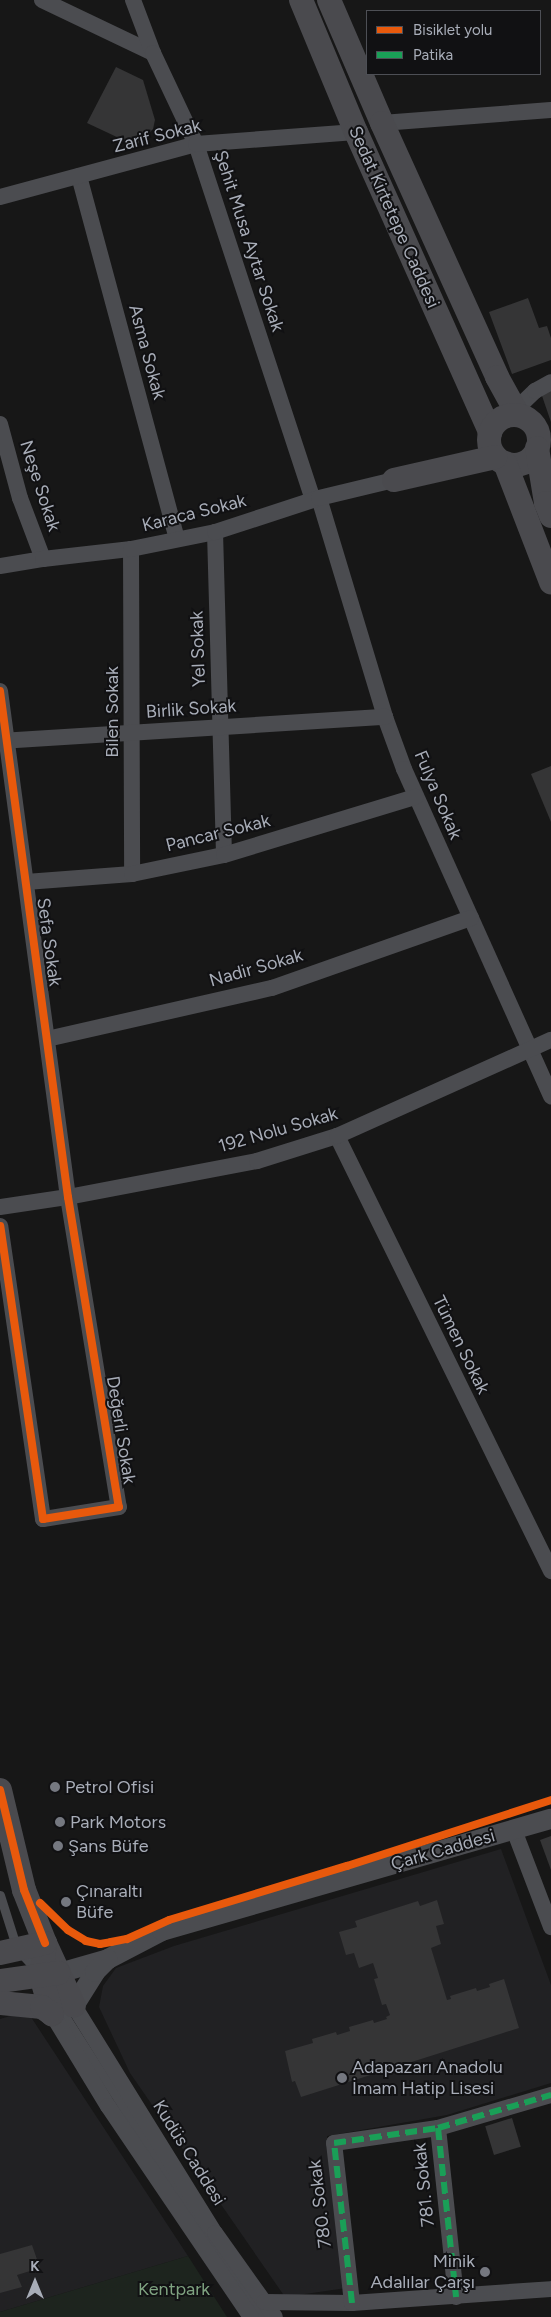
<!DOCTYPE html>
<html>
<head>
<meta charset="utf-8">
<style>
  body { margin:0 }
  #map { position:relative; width:551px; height:2317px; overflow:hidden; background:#171717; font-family:Figtree,sans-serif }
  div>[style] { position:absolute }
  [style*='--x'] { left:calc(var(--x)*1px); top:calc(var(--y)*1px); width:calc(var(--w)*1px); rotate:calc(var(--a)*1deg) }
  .built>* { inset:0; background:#212123 }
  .green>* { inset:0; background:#1d241e }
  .building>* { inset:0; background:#353536; transform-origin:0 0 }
  .service>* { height:9px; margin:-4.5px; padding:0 4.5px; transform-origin:4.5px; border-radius:4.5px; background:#4b4c50 }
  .minor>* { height:16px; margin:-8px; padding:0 8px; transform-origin:8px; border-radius:8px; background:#4b4c50 }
  .tertiary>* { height:20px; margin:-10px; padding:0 10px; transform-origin:10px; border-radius:10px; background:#4b4c50 }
  .secondary>* { height:24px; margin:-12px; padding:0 12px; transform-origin:12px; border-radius:12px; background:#4a4a4e }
  .secondary>.ring { margin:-12px; padding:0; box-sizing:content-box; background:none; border:24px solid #4a4a4e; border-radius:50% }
  .quiet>* { height:6px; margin-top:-3px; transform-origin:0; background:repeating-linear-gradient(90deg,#1a9f57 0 12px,transparent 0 18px) }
  .cycleway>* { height:8px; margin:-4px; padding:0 4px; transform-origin:4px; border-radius:4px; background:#e8590c }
  .dots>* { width:14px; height:14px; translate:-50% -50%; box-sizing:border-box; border:2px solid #111113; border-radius:50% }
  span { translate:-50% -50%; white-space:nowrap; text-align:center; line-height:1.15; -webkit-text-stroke:4px #111113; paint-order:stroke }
  .street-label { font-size:18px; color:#a8adb8 }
  .poi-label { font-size:18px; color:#a8adb8 }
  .left { translate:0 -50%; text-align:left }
  .right { translate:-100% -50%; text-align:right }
  .park-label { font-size:18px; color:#7fa381 }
  .legend { position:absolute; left:366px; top:10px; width:175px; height:65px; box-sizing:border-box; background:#111113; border:1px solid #4d4f55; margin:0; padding:6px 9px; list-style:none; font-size:15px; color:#a8adb8 }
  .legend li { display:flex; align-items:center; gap:10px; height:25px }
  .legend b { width:25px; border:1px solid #4d4f55 }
  .north { position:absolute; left:10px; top:2257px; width:50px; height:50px; -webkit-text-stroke:4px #111113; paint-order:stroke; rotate:0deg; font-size:14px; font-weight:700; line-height:20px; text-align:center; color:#a8adb8 }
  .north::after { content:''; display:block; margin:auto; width:18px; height:22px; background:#a8adb8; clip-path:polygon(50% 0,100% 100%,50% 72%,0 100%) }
</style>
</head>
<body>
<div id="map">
  <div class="built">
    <div style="clip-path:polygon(501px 1849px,551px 1985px,551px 2083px,447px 2115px,327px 2136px,346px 2288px,285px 2297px,130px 2073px,99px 2007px,103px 1986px,116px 1968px,174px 1946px)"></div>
    <div style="clip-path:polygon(27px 2011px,188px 2256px,0 2312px,0 2019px)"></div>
  </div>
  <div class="green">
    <div style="clip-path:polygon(188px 2256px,227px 2317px,0 2317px,0 2312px)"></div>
  </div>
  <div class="building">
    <div style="clip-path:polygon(116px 67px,143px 80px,155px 120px,153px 129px,136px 146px,87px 123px)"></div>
    <div style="clip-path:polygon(528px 298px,539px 328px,547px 326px,551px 338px,551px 360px,512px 374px,489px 312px)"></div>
    <div style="clip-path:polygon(551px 390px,551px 422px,541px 393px)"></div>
    <div style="clip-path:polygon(551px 766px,551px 822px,531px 774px)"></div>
    <div style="clip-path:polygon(551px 1836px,551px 1870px,540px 1840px)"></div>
    <div style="clip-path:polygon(437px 1900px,444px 1924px,436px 1926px,441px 1944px,431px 1948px,447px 2000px,451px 1999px,450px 1996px,476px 1988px,477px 1991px,490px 1987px,489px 1984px,504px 1979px,519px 2028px,301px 2097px,295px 2081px,292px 2082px,285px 2051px,313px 2043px,312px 2039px,336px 2032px,337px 2035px,350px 2031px,349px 2027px,373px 2020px,374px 2023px,387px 2019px,386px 2017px,390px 2015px,386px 2004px,382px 2005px,374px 1979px,378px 1978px,373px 1963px,359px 1968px,354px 1953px,346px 1955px,339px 1932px,357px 1927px,355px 1921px,418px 1901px,420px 1906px)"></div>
    <div style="left:512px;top:2118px;width:30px;height:28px;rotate:73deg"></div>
    <div style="clip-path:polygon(32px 2245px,40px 2268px,17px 2275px,22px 2287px,0 2293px,0 2254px)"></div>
  </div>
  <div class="service">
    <div style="--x:0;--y:1895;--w:57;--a:72.5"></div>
    <div style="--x:17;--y:1949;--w:33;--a:47"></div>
    <div style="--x:58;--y:2005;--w:264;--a:57.5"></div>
    <div style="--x:200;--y:2228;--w:108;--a:55.6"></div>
  </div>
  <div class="minor">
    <div style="--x:42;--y:0;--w:123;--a:25.5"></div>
    <div style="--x:133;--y:0;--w:57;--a:69.3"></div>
    <div style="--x:153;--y:53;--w:101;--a:64.7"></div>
    <div style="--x:196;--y:144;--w:374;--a:71.8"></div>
    <div style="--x:382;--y:123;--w:169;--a:-4.4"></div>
    <div style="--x:79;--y:176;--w:376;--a:74.9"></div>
    <div style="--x:0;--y:197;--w:203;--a:-15.1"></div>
    <div style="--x:196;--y:144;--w:160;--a:-4.3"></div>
    <div style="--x:510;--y:415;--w:35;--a:-44"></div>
    <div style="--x:535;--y:391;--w:18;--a:-29"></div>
    <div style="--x:0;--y:424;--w:77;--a:74.9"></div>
    <div style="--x:20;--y:498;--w:65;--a:69.3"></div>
    <div style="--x:319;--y:498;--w:229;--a:73.2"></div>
    <div style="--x:385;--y:717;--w:55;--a:69.9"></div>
    <div style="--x:404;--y:769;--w:359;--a:65.8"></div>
    <div style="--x:215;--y:532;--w:323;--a:88.4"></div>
    <div style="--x:131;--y:549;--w:325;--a:89.8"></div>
    <div style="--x:0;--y:566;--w:44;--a:-9.2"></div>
    <div style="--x:43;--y:559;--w:89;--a:-6.5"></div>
    <div style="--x:131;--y:549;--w:86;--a:-11.4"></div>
    <div style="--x:215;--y:532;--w:109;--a:-18.1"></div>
    <div style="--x:319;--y:498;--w:77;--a:-13.5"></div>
    <div style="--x:0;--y:691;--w:511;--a:82.35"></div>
    <div style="--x:68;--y:1197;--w:314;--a:80.7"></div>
    <div style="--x:119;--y:1507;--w:77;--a:171"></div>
    <div style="--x:43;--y:1519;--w:296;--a:-98.3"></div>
    <div style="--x:0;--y:741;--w:386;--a:-3.6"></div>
    <div style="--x:26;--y:882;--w:106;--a:-4.3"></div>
    <div style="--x:132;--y:874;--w:94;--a:-11.7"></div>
    <div style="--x:224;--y:855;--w:200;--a:-16.9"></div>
    <div style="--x:47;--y:1039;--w:231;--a:-12.8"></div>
    <div style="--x:272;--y:988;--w:211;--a:-19.4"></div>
    <div style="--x:337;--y:1136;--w:485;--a:63.8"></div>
    <div style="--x:0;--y:1207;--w:69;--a:-8.4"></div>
    <div style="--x:68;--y:1197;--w:192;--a:-10.8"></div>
    <div style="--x:257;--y:1161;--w:84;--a:-17.4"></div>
    <div style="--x:337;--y:1136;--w:235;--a:-24.2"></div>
    <div style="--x:514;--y:1830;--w:104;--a:69.1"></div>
    <div style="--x:74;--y:2006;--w:267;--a:58.2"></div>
    <div style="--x:215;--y:2233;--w:103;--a:54.5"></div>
    <div style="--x:52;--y:2014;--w:108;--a:58.7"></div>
    <div style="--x:108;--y:2106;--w:255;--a:55.9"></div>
    <div style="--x:438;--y:2128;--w:170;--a:83.9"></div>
    <div style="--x:264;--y:2302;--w:88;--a:0.7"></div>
    <div style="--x:352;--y:2303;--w:199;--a:-4"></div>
    <div style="--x:352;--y:2303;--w:161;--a:-96.4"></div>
    <div style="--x:334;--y:2143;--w:105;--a:-8.2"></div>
    <div style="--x:438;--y:2128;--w:118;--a:-16.3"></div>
  </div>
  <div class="tertiary">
    <div style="--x:59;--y:1973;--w:51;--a:-15.9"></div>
    <div style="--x:108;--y:1959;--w:61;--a:-27.4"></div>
    <div style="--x:162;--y:1931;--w:405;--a:-16.1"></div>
    <div style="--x:74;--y:2006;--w:40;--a:-58"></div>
    <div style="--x:95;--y:1972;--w:18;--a:-45"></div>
  </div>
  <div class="secondary">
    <div style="--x:301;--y:0;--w:143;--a:67.4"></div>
    <div style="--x:356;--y:132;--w:329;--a:65.9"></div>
    <div style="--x:329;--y:0;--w:134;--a:66.7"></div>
    <div style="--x:382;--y:123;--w:279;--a:65.6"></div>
    <div style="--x:497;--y:377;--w:43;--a:61.1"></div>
    <div class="ring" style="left:489px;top:415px;width:26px;height:26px"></div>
    <div style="--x:537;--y:448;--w:56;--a:80.7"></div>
    <div style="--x:546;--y:503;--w:14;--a:69"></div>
    <div style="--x:505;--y:463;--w:128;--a:68.9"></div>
    <div style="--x:394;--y:480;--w:104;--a:-12.8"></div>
    <div style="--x:0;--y:1790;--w:103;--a:76.5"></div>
    <div style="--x:24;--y:1890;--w:57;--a:68.4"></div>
    <div style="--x:45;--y:1943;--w:69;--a:65.3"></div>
    <div style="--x:45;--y:1943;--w:33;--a:97"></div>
    <div style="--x:41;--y:1976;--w:40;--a:74"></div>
    <div style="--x:0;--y:1953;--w:46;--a:-12.5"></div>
    <div style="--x:0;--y:1981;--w:59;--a:-7.9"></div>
    <div style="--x:0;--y:2003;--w:42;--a:5.4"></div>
    <div style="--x:42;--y:2007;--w:12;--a:35"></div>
  </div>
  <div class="quiet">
    <div style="--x:438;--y:2128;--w:170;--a:83.9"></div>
    <div style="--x:352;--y:2303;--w:161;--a:-96.4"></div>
    <div style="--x:334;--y:2143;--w:105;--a:-8.2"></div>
    <div style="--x:438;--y:2128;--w:118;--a:-16.3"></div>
  </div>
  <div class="cycleway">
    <div style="--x:0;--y:691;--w:511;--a:82.35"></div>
    <div style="--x:68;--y:1197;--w:314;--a:80.7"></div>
    <div style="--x:119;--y:1507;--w:77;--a:171"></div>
    <div style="--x:43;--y:1519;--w:296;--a:-98.3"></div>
    <div style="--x:0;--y:1790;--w:103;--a:76.5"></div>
    <div style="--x:24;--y:1890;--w:57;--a:68.4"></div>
    <div style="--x:40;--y:1903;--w:39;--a:44"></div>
    <div style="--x:68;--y:1930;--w:21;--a:31"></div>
    <div style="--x:86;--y:1941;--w:14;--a:12"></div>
    <div style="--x:100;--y:1944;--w:11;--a:-10"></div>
    <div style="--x:111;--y:1942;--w:16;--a:-11"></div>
    <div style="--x:127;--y:1939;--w:46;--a:-24.3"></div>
    <div style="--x:169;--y:1920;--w:186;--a:-16.9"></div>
    <div style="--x:347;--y:1866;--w:214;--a:-17.9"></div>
  </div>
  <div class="dots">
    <div style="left:55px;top:1787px;background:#757880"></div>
    <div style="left:60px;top:1822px;background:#757880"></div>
    <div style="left:58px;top:1846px;background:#757880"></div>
    <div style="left:66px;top:1902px;background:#757880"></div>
    <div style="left:342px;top:2078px;background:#757880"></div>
    <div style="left:485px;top:2272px;background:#757880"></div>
  </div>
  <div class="street-label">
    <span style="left:157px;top:136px;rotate:-14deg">Zarif Sokak</span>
    <span style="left:394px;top:217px;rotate:66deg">Sedat Kirtetepe Caddesi</span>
    <span style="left:249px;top:241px;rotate:72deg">Şehit Musa Aytar Sokak</span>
    <span style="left:147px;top:352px;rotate:75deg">Asma Sokak</span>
    <span style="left:40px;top:486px;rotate:72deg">Neşe Sokak</span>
    <span style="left:194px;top:513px;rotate:-14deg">Karaca Sokak</span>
    <span style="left:198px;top:649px;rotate:-92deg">Yel Sokak</span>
    <span style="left:191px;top:709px;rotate:-4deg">Birlik Sokak</span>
    <span style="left:112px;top:712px;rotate:-90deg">Bilen Sokak</span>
    <span style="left:438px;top:795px;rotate:67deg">Fulya Sokak</span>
    <span style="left:218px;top:833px;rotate:-14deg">Pancar Sokak</span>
    <span style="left:49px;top:942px;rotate:82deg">Sefa Sokak</span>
    <span style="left:256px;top:968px;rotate:-16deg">Nadir Sokak</span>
    <span style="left:278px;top:1130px;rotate:-16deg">192 Nolu Sokak</span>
    <span style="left:461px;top:1345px;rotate:64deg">Tümen Sokak</span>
    <span style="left:121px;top:1430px;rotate:81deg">Değerli Sokak</span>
    <span style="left:443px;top:1850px;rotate:-16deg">Çark Caddesi</span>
    <span style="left:189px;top:2153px;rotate:58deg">Kudüs Caddesi</span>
    <span style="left:424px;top:2185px;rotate:-96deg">781. Sokak</span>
    <span style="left:320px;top:2204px;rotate:-97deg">780. Sokak</span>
  </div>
  <div class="poi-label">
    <span class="left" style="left:65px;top:1787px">Petrol Ofisi</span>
    <span class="left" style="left:70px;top:1822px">Park Motors</span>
    <span class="left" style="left:68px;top:1846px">Şans Büfe</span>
    <span class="left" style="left:76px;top:1902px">Çınaraltı<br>Büfe</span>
    <span class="left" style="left:352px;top:2078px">Adapazarı Anadolu<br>İmam Hatip Lisesi</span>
    <span class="right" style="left:475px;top:2272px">Minik<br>Adalılar Çarşı</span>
  </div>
  <div class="park-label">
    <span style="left:174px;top:2289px">Kentpark</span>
  </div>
  <ul class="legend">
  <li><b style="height:6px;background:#e8590c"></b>Bisiklet yolu</li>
  <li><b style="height:6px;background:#1a9f57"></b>Patika</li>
  </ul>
  <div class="north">K</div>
</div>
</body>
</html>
